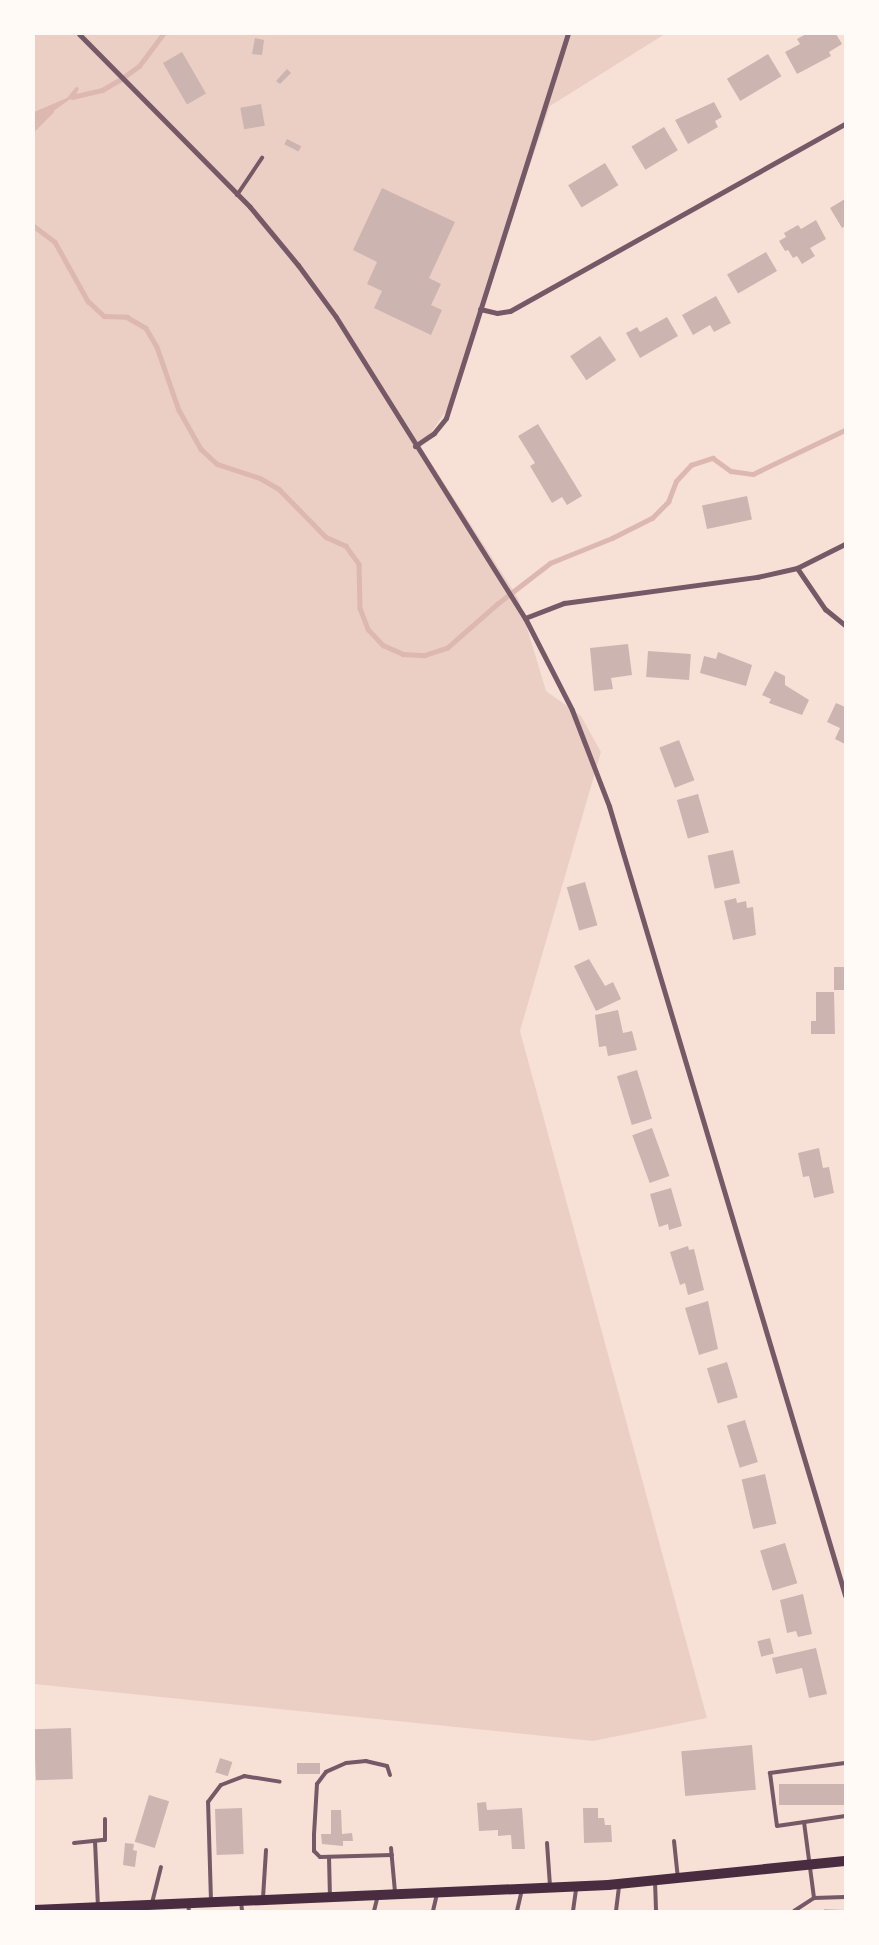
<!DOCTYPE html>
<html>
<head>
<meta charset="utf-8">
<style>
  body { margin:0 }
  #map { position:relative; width:879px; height:1945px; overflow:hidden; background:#f7e1d7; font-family:Cabin,sans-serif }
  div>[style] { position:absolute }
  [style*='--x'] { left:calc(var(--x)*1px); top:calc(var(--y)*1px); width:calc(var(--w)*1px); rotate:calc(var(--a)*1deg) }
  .green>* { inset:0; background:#ebcfc5 }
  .water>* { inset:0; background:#dcb8b0 }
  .stream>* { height:4.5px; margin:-2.25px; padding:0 2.25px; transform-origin:2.25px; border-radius:2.25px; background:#dcb8b0 }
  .building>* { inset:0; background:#ccb4b1; transform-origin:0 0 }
  .service>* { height:4px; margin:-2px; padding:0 2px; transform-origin:2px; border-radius:2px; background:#755966 }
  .minor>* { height:5px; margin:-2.5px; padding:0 2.5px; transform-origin:2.5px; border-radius:2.5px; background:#755966 }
  .secondary>* { height:10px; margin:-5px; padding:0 5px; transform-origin:5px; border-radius:5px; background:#4a2c40 }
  span { translate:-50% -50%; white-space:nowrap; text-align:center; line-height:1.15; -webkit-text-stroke:4px #fffaf5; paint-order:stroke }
  .frame { position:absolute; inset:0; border:35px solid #fffaf5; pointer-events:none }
</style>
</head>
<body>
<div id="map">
  <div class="green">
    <div style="clip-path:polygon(34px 34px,665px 34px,550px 106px,448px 408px,421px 447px,518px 598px,546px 691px,581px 716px,601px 752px,520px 1031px,707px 1718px,593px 1741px,34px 1684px)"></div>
  </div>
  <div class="water">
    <div style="clip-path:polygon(76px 87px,79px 88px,76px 95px,34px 125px,34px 112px,67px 98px)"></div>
  </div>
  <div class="stream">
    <div style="--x:72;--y:97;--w:31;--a:-13"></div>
    <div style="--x:102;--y:90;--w:22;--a:-30"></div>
    <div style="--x:121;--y:79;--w:22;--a:-36"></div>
    <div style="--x:139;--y:66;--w:40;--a:-53"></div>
    <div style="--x:34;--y:128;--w:24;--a:-45"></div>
    <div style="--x:34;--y:226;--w:26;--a:37"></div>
    <div style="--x:55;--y:242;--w:68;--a:60.8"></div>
    <div style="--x:88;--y:301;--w:22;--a:43"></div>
    <div style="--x:104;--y:316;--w:23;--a:2"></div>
    <div style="--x:127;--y:317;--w:22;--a:30"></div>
    <div style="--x:146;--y:328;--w:22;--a:60"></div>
    <div style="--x:157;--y:347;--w:67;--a:70.8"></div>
    <div style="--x:179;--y:410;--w:45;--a:60.6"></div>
    <div style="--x:201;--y:449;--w:22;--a:43"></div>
    <div style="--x:217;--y:464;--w:45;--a:18"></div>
    <div style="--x:260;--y:478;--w:22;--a:30"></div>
    <div style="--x:279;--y:489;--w:67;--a:45.6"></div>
    <div style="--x:326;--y:537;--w:22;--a:24"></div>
    <div style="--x:346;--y:546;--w:22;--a:54"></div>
    <div style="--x:359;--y:564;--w:44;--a:88.7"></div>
    <div style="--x:360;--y:608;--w:22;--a:69"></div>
    <div style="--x:368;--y:629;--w:22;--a:47"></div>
    <div style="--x:383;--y:645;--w:22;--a:24"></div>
    <div style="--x:403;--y:654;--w:22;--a:3"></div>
    <div style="--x:425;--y:655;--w:23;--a:-18"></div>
    <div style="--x:447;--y:648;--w:67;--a:-41.3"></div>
    <div style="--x:497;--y:604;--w:67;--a:-37.7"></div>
    <div style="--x:550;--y:563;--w:67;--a:-22"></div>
    <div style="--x:612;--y:538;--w:45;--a:-26.6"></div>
    <div style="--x:652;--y:518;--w:23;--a:-45"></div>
    <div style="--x:668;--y:502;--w:22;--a:-69"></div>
    <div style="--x:676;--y:481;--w:22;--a:-47"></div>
    <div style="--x:691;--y:465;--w:23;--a:-18"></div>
    <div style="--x:713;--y:458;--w:22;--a:36"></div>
    <div style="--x:731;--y:471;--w:22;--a:8"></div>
    <div style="--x:753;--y:474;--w:102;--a:-25.6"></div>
  </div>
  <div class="building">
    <div style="clip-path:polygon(806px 34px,836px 34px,842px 44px,829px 52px,831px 56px,797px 74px,785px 52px,800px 44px,797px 39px)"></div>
    <div style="clip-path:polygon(255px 38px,264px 40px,262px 55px,252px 54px)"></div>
    <div style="left:182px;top:52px;width:48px;height:22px;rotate:60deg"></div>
    <div style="left:768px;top:54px;width:26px;height:48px;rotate:59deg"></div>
    <div style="clip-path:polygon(287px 69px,291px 73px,280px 84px,276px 81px)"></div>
    <div style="clip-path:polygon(714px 102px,722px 117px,715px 121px,718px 127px,688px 144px,675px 120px)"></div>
    <div style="left:261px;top:104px;width:22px;height:21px;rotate:80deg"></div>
    <div style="left:664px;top:127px;width:27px;height:38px;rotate:59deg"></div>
    <div style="left:287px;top:139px;width:16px;height:6px;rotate:27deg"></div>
    <div style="left:605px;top:163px;width:26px;height:43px;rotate:59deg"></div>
    <div style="clip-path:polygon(382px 188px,455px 222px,429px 278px,441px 284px,431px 305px,442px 310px,431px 335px,374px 308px,382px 291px,367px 284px,377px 262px,353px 250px)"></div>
    <div style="clip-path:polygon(845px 199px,845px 226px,842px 228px,830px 208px)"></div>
    <div style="clip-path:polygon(816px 220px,826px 239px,810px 248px,815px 256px,802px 264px,797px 256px,793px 258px,788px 250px,785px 251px,779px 241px,786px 237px,784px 233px,798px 225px,801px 229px)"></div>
    <div style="left:766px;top:252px;width:22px;height:45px;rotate:60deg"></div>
    <div style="clip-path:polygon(716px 296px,731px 323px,714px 332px,710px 325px,693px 335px,682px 315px)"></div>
    <div style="clip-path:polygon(667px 317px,678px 336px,640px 358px,626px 333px,637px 327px,640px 332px)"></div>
    <div style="left:600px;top:336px;width:29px;height:36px;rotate:56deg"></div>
    <div style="clip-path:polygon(538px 424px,582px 496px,567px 505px,562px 497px,552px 503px,530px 466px,535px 463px,518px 436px)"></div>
    <div style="left:747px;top:496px;width:24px;height:46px;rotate:78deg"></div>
    <div style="clip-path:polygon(628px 644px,632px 675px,611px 678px,613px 689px,594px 691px,590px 648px)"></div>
    <div style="left:648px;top:651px;width:43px;height:26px;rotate:4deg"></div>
    <div style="clip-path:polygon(718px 652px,752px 665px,746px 686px,700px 673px,704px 656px,716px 659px)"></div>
    <div style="clip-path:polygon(775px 671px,785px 676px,785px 685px,809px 700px,802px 715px,769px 703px,771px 699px,762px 695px)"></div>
    <div style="clip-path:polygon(836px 703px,845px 707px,845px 744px,835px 739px,840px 728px,827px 722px)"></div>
    <div style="left:679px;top:740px;width:43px;height:21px;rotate:69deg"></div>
    <div style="left:698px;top:794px;width:40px;height:22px;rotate:74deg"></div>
    <div style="left:733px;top:850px;width:34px;height:26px;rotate:78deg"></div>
    <div style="left:585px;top:882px;width:45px;height:19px;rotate:74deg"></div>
    <div style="clip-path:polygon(736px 898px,737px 903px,746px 901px,747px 908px,753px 907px,756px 935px,733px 940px,724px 901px)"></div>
    <div style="clip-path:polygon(589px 959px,605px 986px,613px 982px,621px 999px,596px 1011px,574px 966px)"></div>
    <div style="left:834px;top:967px;width:11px;height:23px"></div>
    <div style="clip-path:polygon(816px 992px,834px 992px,835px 1034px,811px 1034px,811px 1021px,816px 1021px)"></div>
    <div style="clip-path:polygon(618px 1010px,623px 1033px,632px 1031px,637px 1050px,608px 1056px,606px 1046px,599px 1047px,595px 1015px)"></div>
    <div style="left:637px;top:1070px;width:51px;height:21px;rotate:73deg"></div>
    <div style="left:652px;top:1128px;width:51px;height:21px;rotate:70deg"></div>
    <div style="clip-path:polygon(819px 1148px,823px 1168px,829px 1167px,834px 1193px,814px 1198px,809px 1176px,803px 1177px,798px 1153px)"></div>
    <div style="clip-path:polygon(671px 1188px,682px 1226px,669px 1230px,668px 1224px,659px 1227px,650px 1194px)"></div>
    <div style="clip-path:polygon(688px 1246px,689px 1250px,694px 1249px,704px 1290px,688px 1295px,685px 1283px,680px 1285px,670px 1252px)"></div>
    <div style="clip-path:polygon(708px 1301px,718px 1349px,699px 1355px,685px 1308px)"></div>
    <div style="left:727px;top:1362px;width:37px;height:21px;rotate:73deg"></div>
    <div style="left:745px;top:1420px;width:44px;height:19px;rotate:73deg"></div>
    <div style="left:765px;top:1474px;width:51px;height:24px;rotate:77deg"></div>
    <div style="left:785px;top:1543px;width:42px;height:26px;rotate:73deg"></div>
    <div style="clip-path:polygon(803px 1594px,812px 1634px,798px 1637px,796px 1631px,787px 1633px,780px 1600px)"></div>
    <div style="left:770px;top:1638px;width:16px;height:13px;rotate:76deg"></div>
    <div style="clip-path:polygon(816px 1648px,827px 1694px,809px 1698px,802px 1668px,776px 1674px,772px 1658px)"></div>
    <div style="left:71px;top:1728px;width:51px;height:37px;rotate:88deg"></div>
    <div style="left:752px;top:1745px;width:45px;height:71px;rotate:85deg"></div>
    <div style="left:220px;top:1758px;width:13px;height:15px;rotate:18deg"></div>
    <div style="left:320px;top:1763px;width:11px;height:23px;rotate:90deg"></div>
    <div style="left:845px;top:1784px;width:21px;height:66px;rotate:90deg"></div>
    <div style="left:149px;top:1795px;width:21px;height:49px;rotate:17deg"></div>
    <div style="clip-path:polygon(486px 1802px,487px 1810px,522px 1808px,525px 1849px,512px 1849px,511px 1835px,498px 1836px,498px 1830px,479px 1831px,477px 1803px)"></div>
    <div style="left:242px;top:1808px;width:46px;height:27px;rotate:88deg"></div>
    <div style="clip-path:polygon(583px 1808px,598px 1808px,598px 1818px,604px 1818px,605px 1825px,611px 1825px,612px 1842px,584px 1843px)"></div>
    <div style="clip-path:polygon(331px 1810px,341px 1810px,342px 1834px,352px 1833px,353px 1841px,343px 1841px,343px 1846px,322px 1844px,321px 1834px,331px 1834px)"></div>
    <div style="clip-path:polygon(125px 1843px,134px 1844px,133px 1850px,137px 1851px,135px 1867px,123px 1865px)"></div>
    <div style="clip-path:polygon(824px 1909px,845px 1910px,845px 1911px,824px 1911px)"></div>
  </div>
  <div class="service">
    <div style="--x:237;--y:195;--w:45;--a:-56"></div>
    <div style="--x:845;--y:1763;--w:76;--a:172.4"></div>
    <div style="--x:770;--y:1773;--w:53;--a:82.5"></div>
    <div style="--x:777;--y:1826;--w:69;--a:-8.4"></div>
    <div style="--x:390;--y:1775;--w:9;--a:-108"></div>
    <div style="--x:387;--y:1766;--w:22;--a:-167"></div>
    <div style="--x:366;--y:1761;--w:20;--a:174"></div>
    <div style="--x:346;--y:1763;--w:22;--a:156"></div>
    <div style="--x:326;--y:1772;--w:15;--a:127"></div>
    <div style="--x:317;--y:1784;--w:51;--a:93.4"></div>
    <div style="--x:314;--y:1835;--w:16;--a:90"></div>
    <div style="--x:314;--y:1851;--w:8;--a:45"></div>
    <div style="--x:320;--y:1857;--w:72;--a:-1.6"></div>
    <div style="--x:804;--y:1822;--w:77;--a:82.5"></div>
    <div style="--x:814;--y:1898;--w:31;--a:-2"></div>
    <div style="--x:95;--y:1841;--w:65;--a:87.4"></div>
    <div style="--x:674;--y:1841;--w:36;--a:84"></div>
    <div style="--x:74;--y:1843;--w:31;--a:-6"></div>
    <div style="--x:105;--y:1840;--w:21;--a:-90"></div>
    <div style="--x:547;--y:1843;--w:43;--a:86"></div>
    <div style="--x:391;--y:1848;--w:44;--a:84.8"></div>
    <div style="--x:329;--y:1857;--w:40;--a:88.6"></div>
    <div style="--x:655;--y:1881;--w:30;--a:88"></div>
    <div style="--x:263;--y:1898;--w:48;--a:-86.4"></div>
    <div style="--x:211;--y:1901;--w:99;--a:-91.7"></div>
    <div style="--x:208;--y:1802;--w:21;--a:-53"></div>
    <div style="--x:221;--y:1785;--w:25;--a:-21"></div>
    <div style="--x:244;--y:1776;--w:36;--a:9"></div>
    <div style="--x:241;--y:1901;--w:10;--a:84"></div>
    <div style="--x:152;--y:1903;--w:37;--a:-76"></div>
    <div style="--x:188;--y:1904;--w:7;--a:82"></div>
    <div style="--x:374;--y:1911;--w:16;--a:-76"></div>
    <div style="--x:433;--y:1911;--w:18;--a:-77"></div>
    <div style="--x:517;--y:1911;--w:23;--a:-77"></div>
    <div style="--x:573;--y:1911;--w:22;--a:-82"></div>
    <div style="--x:616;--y:1911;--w:25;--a:-83"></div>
    <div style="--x:794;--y:1911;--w:24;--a:-33"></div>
  </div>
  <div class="minor">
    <div style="--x:79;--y:34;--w:243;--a:45.3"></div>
    <div style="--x:250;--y:207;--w:75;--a:50.4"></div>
    <div style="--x:298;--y:265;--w:64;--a:53.8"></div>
    <div style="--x:336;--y:317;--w:355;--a:57.9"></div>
    <div style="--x:525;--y:618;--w:103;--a:62.9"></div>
    <div style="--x:572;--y:710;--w:103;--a:68.9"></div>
    <div style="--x:609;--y:806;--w:824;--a:73.35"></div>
    <div style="--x:480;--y:309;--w:17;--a:13"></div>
    <div style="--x:497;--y:313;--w:13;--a:-9"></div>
    <div style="--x:510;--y:311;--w:384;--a:-29.2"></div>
    <div style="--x:415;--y:446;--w:23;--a:-34"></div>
    <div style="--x:434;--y:433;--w:19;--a:-51"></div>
    <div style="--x:446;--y:418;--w:403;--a:-72.4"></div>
    <div style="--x:797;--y:568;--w:50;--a:55.7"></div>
    <div style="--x:825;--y:609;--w:26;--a:39"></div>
    <div style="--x:525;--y:618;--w:42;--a:-21"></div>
    <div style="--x:564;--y:603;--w:195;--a:-7.7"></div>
    <div style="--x:757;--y:577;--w:41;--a:-12.7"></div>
    <div style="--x:797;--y:568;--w:54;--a:-26.6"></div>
  </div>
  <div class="secondary">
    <div style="--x:34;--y:1910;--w:575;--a:-2.49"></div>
    <div style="--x:608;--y:1885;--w:238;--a:-5.8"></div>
  </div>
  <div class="frame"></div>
</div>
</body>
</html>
